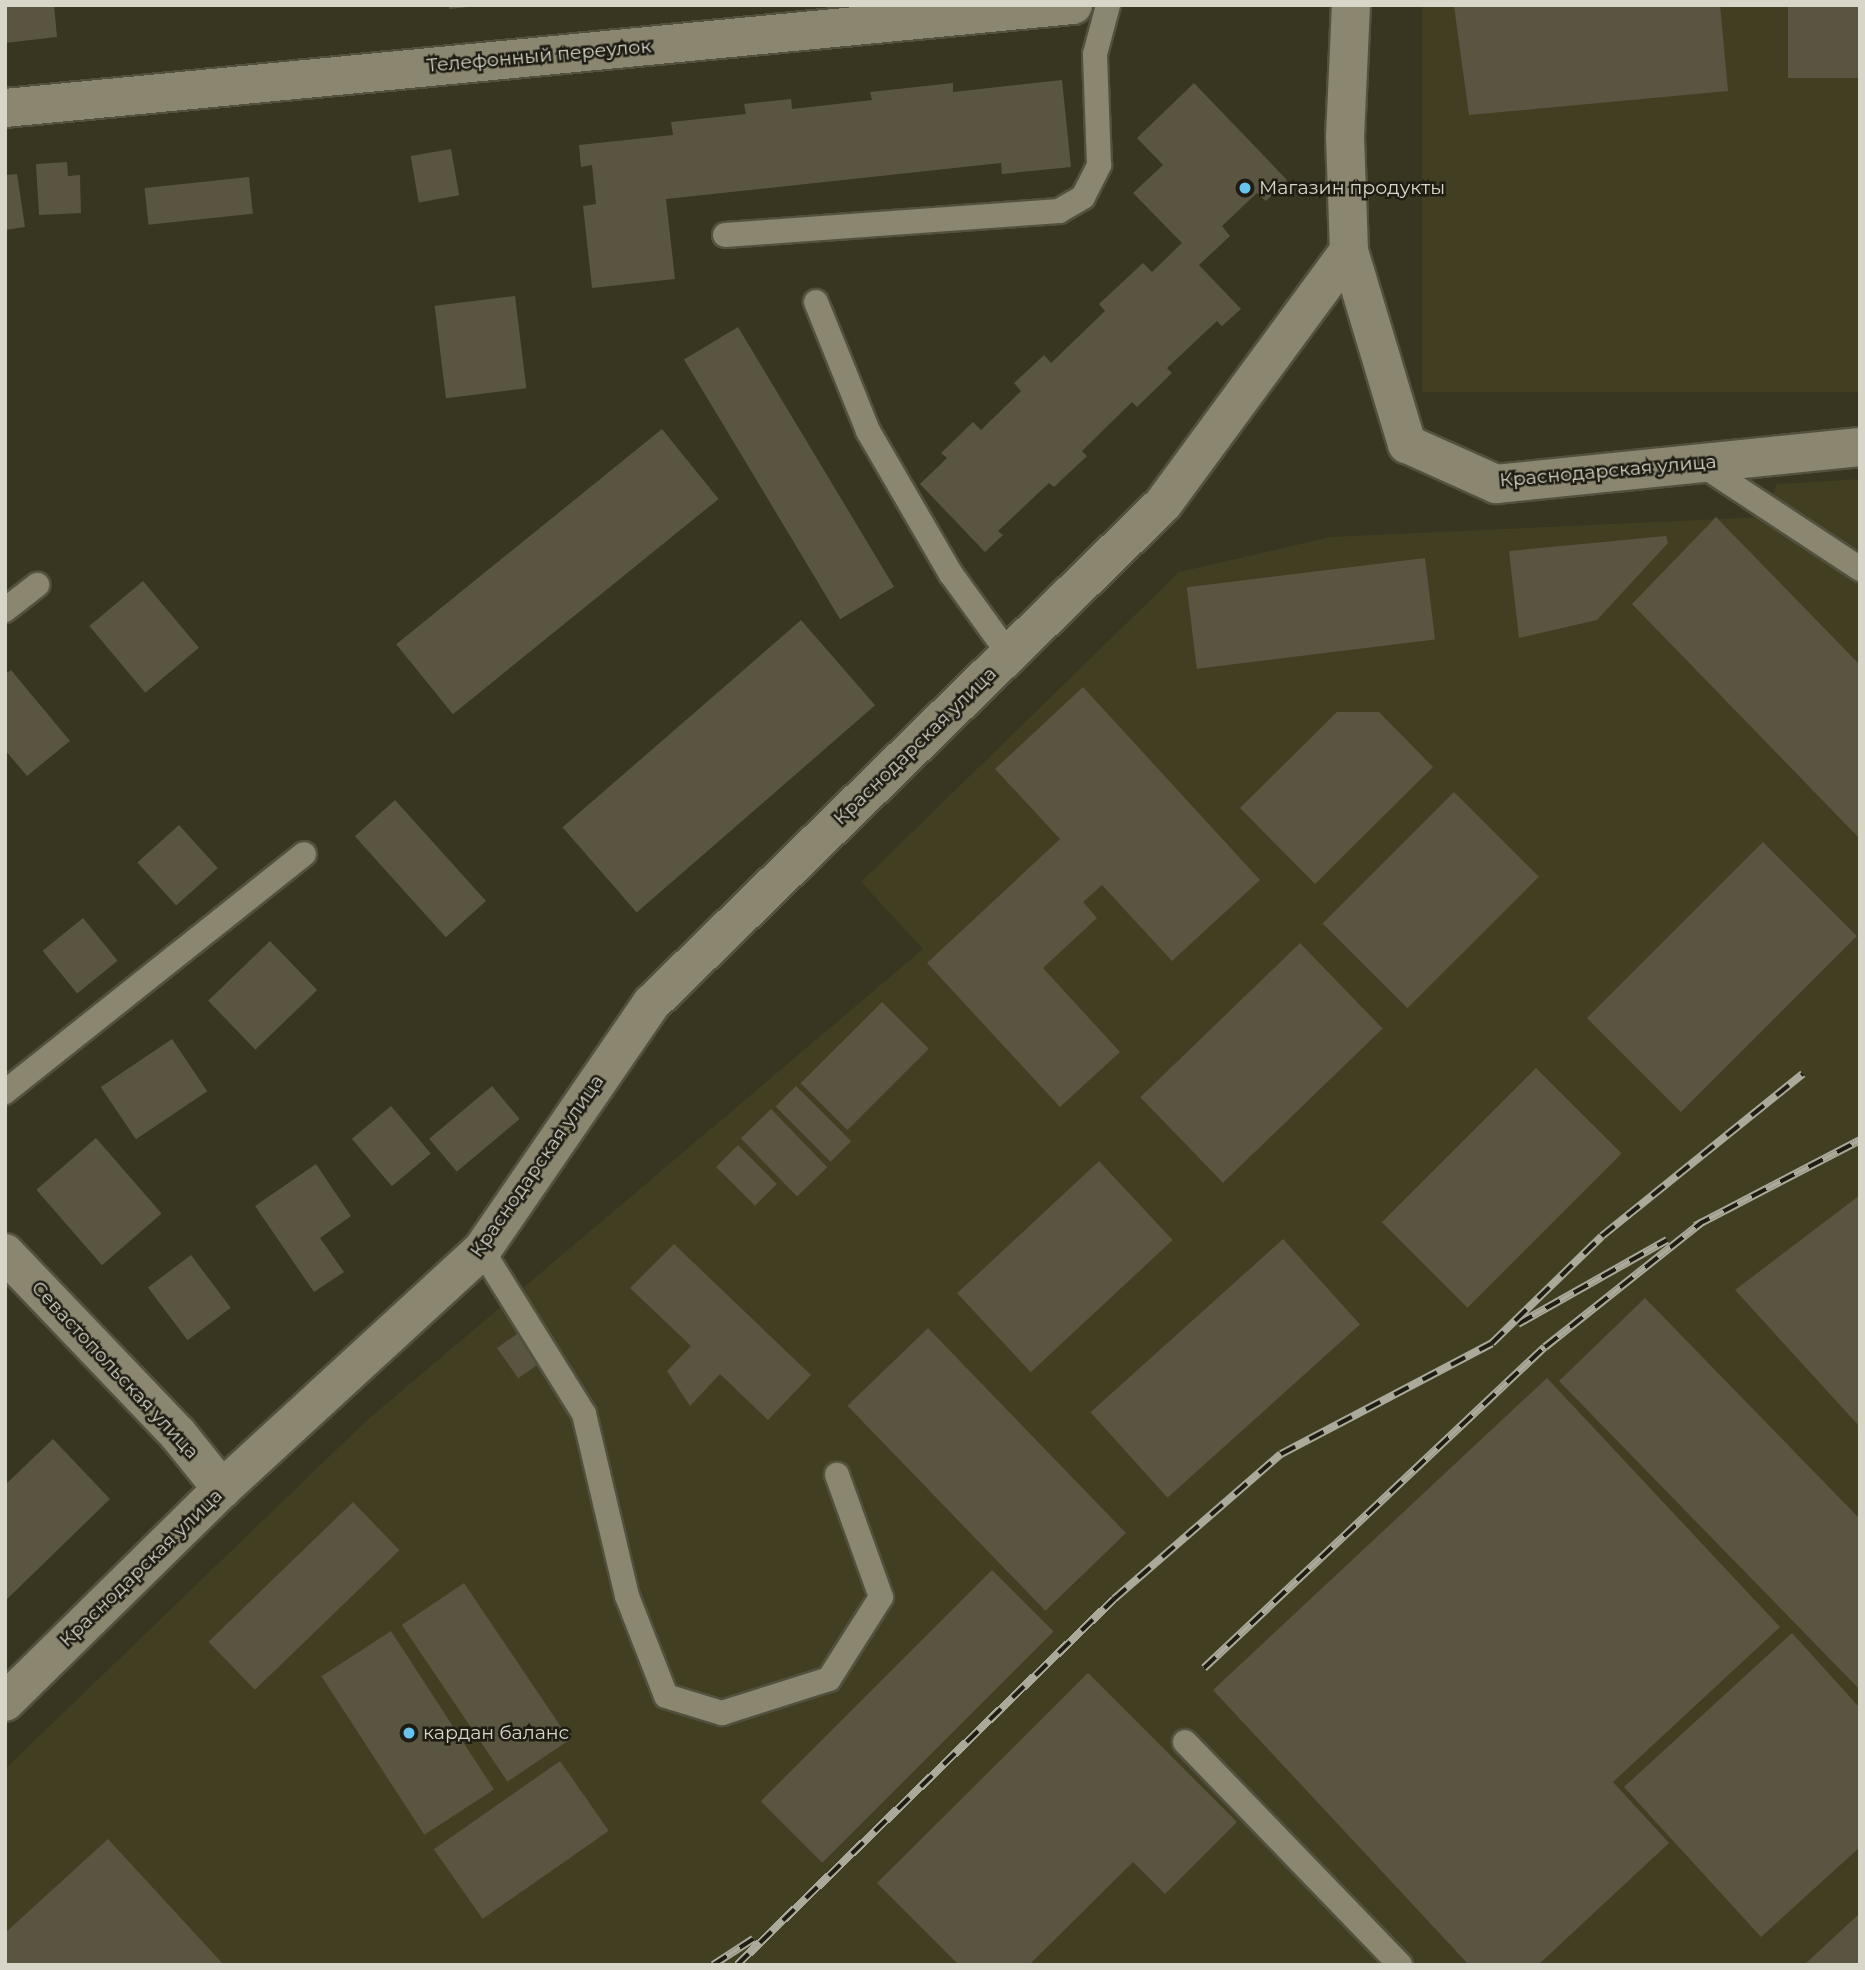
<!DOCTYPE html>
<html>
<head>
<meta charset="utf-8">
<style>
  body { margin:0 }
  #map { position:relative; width:1865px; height:1970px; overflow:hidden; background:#383520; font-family:Montserrat,sans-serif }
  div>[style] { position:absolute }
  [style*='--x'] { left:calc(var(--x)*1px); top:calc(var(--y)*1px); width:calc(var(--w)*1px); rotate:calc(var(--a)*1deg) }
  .built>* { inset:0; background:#423e22; transform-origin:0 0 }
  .building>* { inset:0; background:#595540; transform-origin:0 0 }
  .roads { filter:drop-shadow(2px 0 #53503e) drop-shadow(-2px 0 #53503e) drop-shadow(0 2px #53503e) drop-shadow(0 -2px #53503e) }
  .lane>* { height:24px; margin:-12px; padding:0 12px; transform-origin:12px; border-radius:12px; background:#8a866f }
  .street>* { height:38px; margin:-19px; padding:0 19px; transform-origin:19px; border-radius:19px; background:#8a866f }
  .rail>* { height:8px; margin-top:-4px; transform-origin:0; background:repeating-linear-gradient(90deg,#1e1c13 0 16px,#aaa99a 0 32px); box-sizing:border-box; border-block:2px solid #aaa99a }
  .dots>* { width:19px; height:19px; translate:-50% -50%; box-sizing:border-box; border:4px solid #1e1c13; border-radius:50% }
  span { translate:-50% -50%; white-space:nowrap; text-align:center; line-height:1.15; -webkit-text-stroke:5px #1e1c13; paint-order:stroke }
  .street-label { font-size:19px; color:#d7d6c9 }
  .poi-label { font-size:19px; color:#d7d6c9 }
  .left { translate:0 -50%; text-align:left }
  .frame { position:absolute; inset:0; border:7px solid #d7d6c9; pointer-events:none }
</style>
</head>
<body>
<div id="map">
  <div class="built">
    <div style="left:1422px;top:5px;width:438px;height:387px"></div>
    <div style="clip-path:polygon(1860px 479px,1860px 1965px,5px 1965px,5px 1769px,366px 1421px,923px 949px,861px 882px,1179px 572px,1330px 537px,1763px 517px,1777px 484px)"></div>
  </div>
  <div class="building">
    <div style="clip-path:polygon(5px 5px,54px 5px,57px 37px,5px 43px)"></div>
    <div style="clip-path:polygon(449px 5px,468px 5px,468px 7px,449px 9px)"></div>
    <div style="clip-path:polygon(1720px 5px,1728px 91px,1469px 115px,1454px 6px)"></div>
    <div style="left:1788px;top:5px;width:72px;height:73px"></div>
    <div style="clip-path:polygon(1062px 80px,1071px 167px,1002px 174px,1001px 163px,666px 199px,675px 279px,592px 288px,583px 206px,596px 204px,592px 165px,581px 167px,579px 145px,673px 135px,671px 122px,746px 114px,744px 104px,791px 99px,792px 109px,872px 100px,870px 92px,953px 83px,953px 92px)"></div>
    <div style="clip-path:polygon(1194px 83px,1287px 180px,1266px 201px,1257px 193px,1222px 226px,1230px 236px,1199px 265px,1241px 309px,1222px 326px,1217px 321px,1167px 368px,1172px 373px,1137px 407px,1132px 402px,1082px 451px,1087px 456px,1054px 487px,1049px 483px,998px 531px,1003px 535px,985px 552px,920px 484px,947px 458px,941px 453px,973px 422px,981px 430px,1021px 391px,1014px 383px,1044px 355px,1051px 363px,1105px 311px,1099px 304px,1143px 263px,1152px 272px,1182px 243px,1133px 193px,1163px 165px,1137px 138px)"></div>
    <div style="left:451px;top:149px;width:47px;height:41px;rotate:80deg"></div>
    <div style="clip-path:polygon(67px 162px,68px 176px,80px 175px,81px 213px,39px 215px,36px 164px)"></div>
    <div style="clip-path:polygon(17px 174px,25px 227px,5px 230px,5px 175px)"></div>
    <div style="left:249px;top:177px;width:37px;height:105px;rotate:84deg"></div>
    <div style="left:515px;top:296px;width:93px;height:81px;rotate:83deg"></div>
    <div style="left:738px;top:327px;width:303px;height:63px;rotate:59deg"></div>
    <div style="left:662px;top:429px;width:90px;height:342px;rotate:51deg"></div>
    <div style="clip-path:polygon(1716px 517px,1860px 665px,1860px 839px,1632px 604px)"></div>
    <div style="clip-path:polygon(1666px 536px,1668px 543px,1597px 620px,1519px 638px,1509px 551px)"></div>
    <div style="left:1425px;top:558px;width:82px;height:240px;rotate:83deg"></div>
    <div style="left:143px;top:581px;width:87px;height:70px;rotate:50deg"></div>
    <div style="left:801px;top:620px;width:113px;height:316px;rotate:49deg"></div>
    <div style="clip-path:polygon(11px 670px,70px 741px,27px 776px,5px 750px,5px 674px)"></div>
    <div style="clip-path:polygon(1083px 687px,1260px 880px,1172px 961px,1102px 885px,1083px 902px,1097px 918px,1043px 968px,1120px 1052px,1060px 1107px,927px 963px,1060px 839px,995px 769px)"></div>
    <div style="clip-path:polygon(1337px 712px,1379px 712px,1433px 767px,1315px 884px,1240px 808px)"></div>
    <div style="left:1454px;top:792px;width:120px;height:186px;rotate:45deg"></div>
    <div style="left:395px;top:800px;width:136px;height:54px;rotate:48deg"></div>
    <div style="left:179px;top:825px;width:58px;height:56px;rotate:48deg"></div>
    <div style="left:1763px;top:842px;width:133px;height:249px;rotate:45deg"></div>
    <div style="left:83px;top:918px;width:55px;height:52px;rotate:51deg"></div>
    <div style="left:270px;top:941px;width:68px;height:86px;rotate:46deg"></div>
    <div style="left:1300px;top:943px;width:119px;height:222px;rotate:46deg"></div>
    <div style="left:882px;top:1002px;width:66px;height:115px;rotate:45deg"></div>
    <div style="left:172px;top:1039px;width:63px;height:86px;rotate:56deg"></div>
    <div style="left:1536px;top:1068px;width:121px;height:218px;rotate:45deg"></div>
    <div style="left:492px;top:1086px;width:43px;height:82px;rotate:50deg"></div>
    <div style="left:796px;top:1086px;width:78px;height:29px;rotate:45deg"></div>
    <div style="left:391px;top:1106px;width:62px;height:51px;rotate:50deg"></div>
    <div style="left:771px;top:1109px;width:81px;height:42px;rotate:46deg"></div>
    <div style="left:96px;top:1138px;width:100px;height:79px;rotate:49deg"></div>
    <div style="left:738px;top:1145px;width:55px;height:31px;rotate:45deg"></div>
    <div style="left:1099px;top:1161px;width:108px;height:194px;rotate:47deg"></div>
    <div style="clip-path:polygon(316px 1164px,351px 1216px,320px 1238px,344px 1272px,314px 1292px,255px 1206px)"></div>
    <div style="clip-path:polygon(1860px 1195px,1860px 1427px,1735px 1290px)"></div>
    <div style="left:1283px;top:1239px;width:115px;height:259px;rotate:48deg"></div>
    <div style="clip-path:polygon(674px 1244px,811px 1375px,768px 1420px,720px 1374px,690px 1406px,667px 1371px,691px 1346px,630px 1288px)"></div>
    <div style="left:191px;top:1255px;width:66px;height:54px;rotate:53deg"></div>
    <div style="clip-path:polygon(1645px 1298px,1860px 1519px,1860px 1690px,1559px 1381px)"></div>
    <div style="left:928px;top:1328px;width:285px;height:112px;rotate:46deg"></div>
    <div style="left:524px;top:1329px;width:37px;height:33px;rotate:55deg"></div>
    <div style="clip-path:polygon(1547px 1378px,1780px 1627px,1613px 1782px,1669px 1843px,1538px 1965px,1469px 1965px,1213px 1690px)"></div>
    <div style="clip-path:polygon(53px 1439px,110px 1499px,5px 1601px,5px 1485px)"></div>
    <div style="left:353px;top:1502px;width:67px;height:201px;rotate:46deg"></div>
    <div style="left:992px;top:1570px;width:87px;height:327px;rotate:45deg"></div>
    <div style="left:464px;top:1583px;width:189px;height:75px;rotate:56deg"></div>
    <div style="left:391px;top:1631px;width:189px;height:83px;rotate:57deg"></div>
    <div style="clip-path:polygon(1792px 1633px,1860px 1708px,1860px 1847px,1761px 1937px,1624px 1787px)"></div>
    <div style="clip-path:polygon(1088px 1673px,1237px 1822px,1165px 1894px,1133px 1862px,1029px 1965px,959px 1965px,877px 1883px)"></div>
    <div style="left:560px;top:1761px;width:85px;height:154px;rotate:55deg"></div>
    <div style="clip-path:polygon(108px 1839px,224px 1965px,5px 1965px,5px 1933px)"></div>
    <div style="clip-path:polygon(1860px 1913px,1860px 1965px,1804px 1965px)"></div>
  </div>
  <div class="roads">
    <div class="lane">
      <div style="--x:725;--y:235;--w:335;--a:-4.1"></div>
      <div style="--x:1059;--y:211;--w:28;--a:-30"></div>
      <div style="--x:1083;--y:197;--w:36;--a:-63"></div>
      <div style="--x:1099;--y:165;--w:111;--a:-92.1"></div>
      <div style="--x:1095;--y:54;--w:51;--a:-75.1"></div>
      <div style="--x:816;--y:302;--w:139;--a:68"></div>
      <div style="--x:868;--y:431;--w:165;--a:59.9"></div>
      <div style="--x:951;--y:574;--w:99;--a:54.1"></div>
      <div style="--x:1701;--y:464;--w:191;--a:33.4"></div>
      <div style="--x:5;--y:610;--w:41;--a:-38"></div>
      <div style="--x:5;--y:1092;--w:382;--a:-38.5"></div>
      <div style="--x:482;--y:1250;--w:193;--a:58.1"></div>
      <div style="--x:584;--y:1414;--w:187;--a:76.7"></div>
      <div style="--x:627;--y:1596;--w:107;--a:68.7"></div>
      <div style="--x:666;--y:1696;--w:59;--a:16.9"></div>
      <div style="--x:722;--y:1713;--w:112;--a:-17.6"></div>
      <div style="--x:829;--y:1679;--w:97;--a:-57.6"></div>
      <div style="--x:881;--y:1597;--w:130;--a:-109.8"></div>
      <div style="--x:1185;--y:1742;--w:310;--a:46"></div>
    </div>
    <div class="street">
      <div style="--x:5;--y:108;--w:1073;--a:-5.51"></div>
      <div style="--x:1349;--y:251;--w:114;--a:-92"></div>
      <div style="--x:1345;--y:137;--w:132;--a:-87.4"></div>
      <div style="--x:5;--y:1253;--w:249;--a:46.3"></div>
      <div style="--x:177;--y:1433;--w:72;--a:51.2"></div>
      <div style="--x:5;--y:1702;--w:304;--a:-44.5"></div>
      <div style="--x:222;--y:1489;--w:353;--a:-42.6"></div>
      <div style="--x:482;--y:1250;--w:300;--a:-55.5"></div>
      <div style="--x:652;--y:1003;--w:714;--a:-44.32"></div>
      <div style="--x:1163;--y:504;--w:314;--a:-53.7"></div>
      <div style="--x:1349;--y:251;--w:202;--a:73.3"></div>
      <div style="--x:1407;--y:444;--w:98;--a:24.2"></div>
      <div style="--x:1496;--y:484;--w:366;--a:-5.8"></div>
    </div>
  </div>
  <div class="rail">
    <div style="--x:1695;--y:1226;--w:186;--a:-27.5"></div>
    <div style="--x:1518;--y:1324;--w:171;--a:-29.4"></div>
    <div style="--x:1204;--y:1668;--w:468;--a:-43.3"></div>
    <div style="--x:1545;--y:1347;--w:201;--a:-38.5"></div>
    <div style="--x:713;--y:1965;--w:48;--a:-33"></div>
    <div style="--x:737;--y:1965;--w:525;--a:-44.15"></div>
    <div style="--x:1114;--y:1599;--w:221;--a:-41"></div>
    <div style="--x:1281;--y:1454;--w:238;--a:-27.7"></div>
    <div style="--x:1492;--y:1343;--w:153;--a:-44.2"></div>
    <div style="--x:1602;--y:1236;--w:258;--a:-38.9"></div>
  </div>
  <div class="dots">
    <div style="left:1245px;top:188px;background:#65c5ee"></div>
    <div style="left:409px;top:1733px;background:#65c5ee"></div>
  </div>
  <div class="street-label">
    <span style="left:539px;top:56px;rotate:-5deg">Телефонный переулок</span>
    <span style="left:1608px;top:471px;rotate:-5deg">Краснодарская улица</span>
    <span style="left:915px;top:746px;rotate:-44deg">Краснодарская улица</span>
    <span style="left:537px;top:1166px;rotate:-55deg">Краснодарская улица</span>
    <span style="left:115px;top:1370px;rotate:47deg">Севастопольская улица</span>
    <span style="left:141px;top:1568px;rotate:-44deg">Краснодарская улица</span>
  </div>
  <div class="poi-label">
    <span class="left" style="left:1259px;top:188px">Магазин продукты</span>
    <span class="left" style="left:423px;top:1733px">кардан баланс</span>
  </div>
  <div class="frame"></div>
</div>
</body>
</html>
